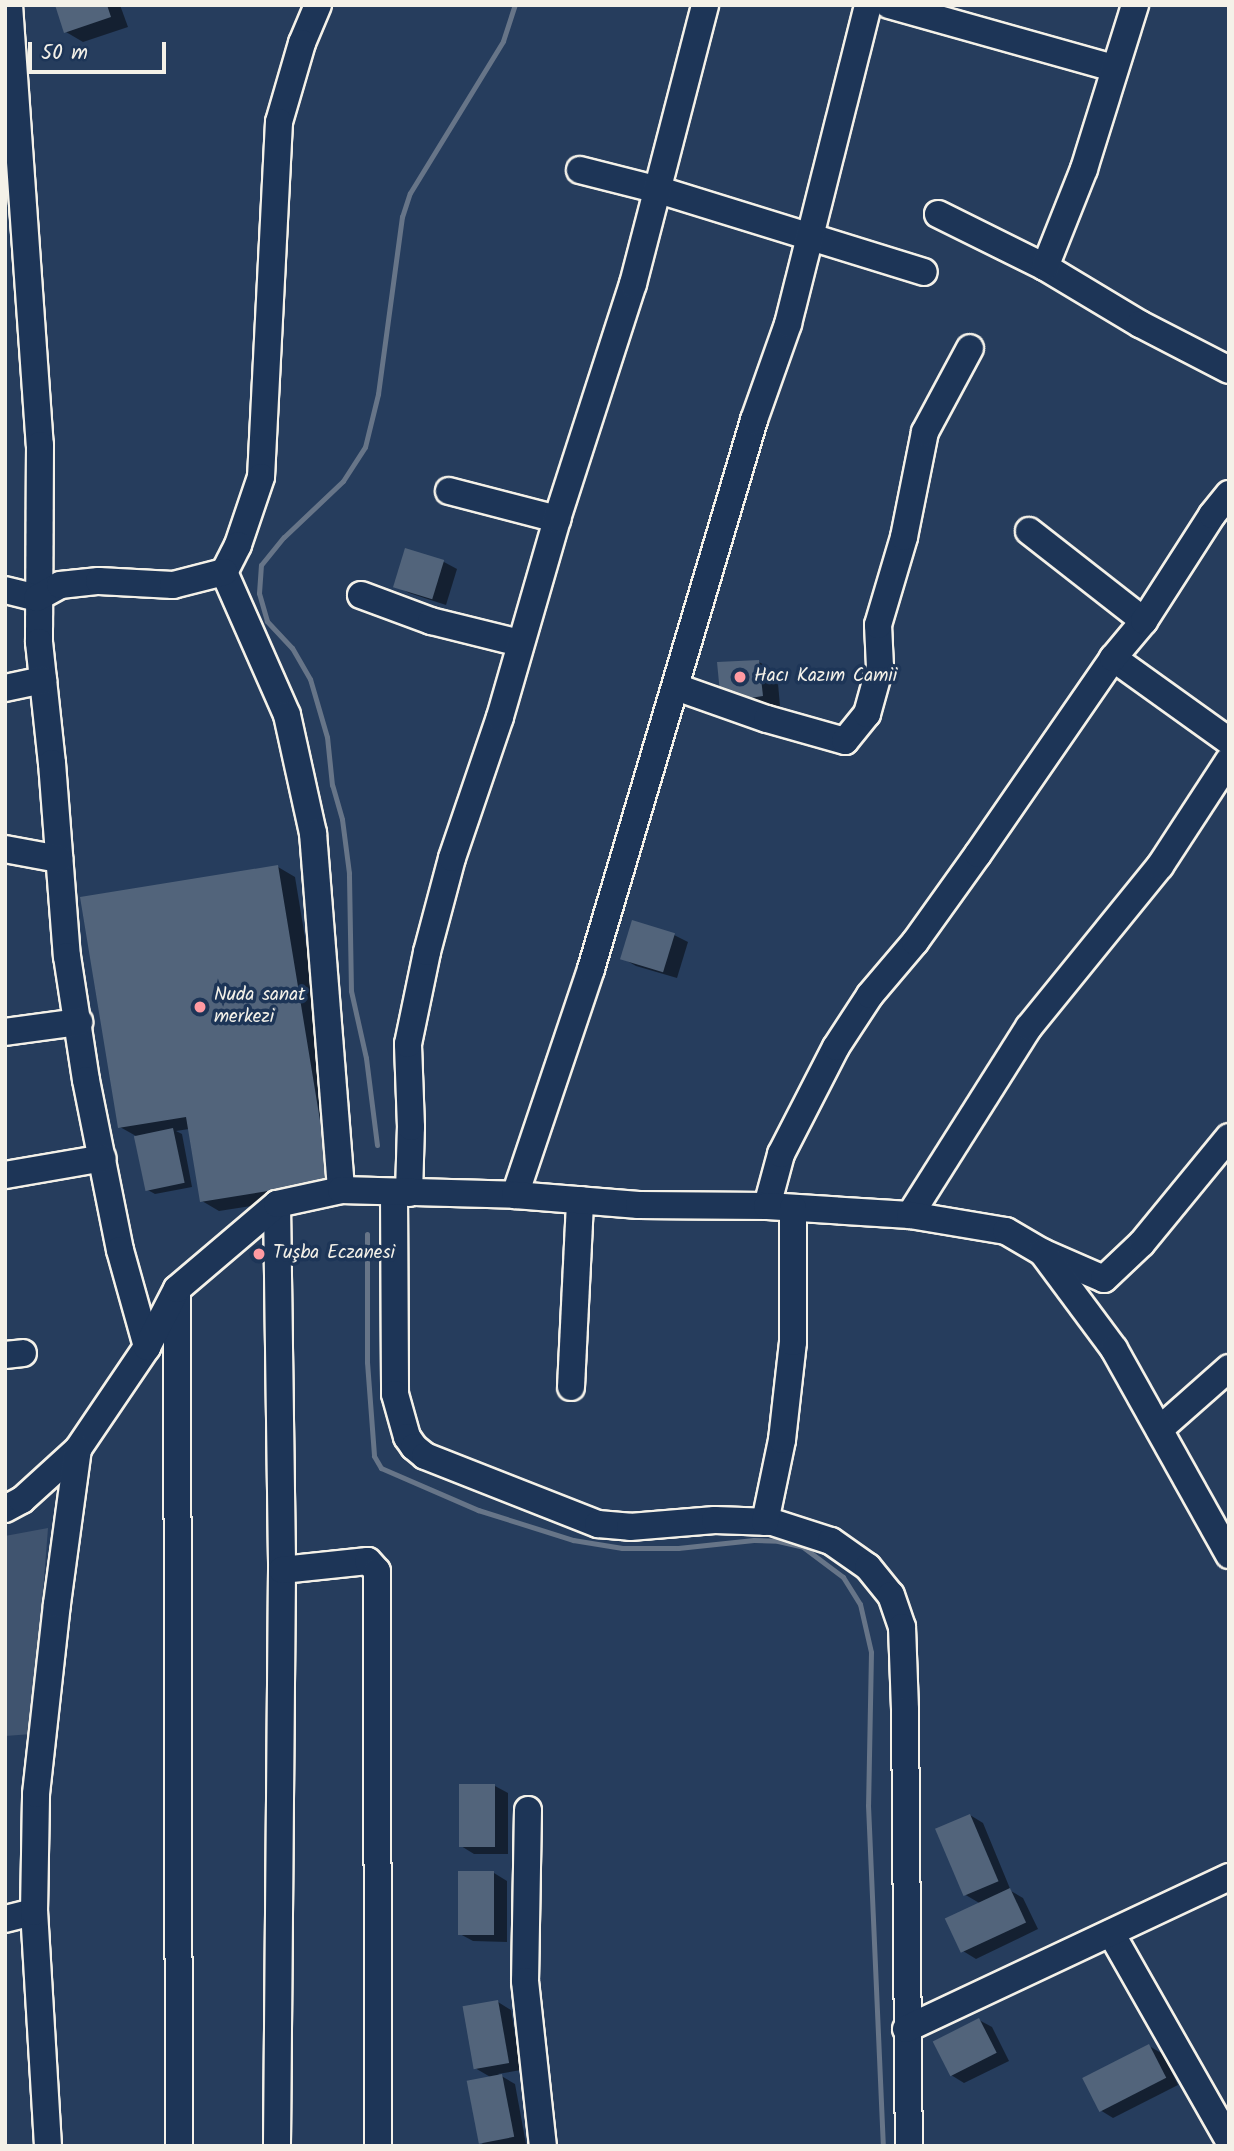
<!DOCTYPE html>
<html>
<head>
<meta charset="utf-8">
<style>
  body { margin:0 }
  #map { position:relative; width:1234px; height:2151px; overflow:hidden; background:#263d5d; font-family:Kalam,sans-serif }
  div>[style] { position:absolute }
  [style*='--x'] { left:calc(var(--x)*1px); top:calc(var(--y)*1px); width:calc(var(--w)*1px); rotate:calc(var(--a)*1deg) }
  .green>* { inset:0; background:#40546f }
  .shadow>* { inset:0; background:#0007 }
  .stream>* { height:5px; margin:-2.5px; padding:0 2.5px; transform-origin:2.5px; border-radius:2.5px; background:#677588 }
  .building>* { inset:0; background:#52647b; transform-origin:0 0 }
  .roads { filter:drop-shadow(2px 0 #f4f1e8) drop-shadow(-2px 0 #f4f1e8) drop-shadow(0 2px #f4f1e8) drop-shadow(0 -2px #f4f1e8) }
  .minor>* { height:26px; margin:-13px; padding:0 13px; transform-origin:13px; border-radius:13px; background:#1d3557 }
  .dots>* { width:19px; height:19px; translate:-50% -50%; box-sizing:border-box; border:4px solid #1d3557; border-radius:50% }
  span { translate:-50% -50%; white-space:nowrap; text-align:center; line-height:1.15; -webkit-text-stroke:7px #1d3557; paint-order:stroke }
  .poi-label { font-size:19px; color:#f4f1e8 }
  .left { translate:0 -50%; text-align:left }
  .frame { position:absolute; inset:0; border:7px solid #f4f1e8; pointer-events:none }
  .scale { position:absolute; left:28px; top:42px; width:138px; height:32px; box-sizing:border-box; border:4px solid #f4f1e8; border-top:0; padding-left:9px; font-size:21px; line-height:24px; white-space:nowrap; color:#f4f1e8; -webkit-text-stroke:5px #1d3557; paint-order:stroke }
</style>
</head>
<body>
<div id="map">
  <div class="green">
    <div style="clip-path:polygon(48px 1528px,32px 1734px,5px 1736px,5px 1536px)"></div>
  </div>
  <div class="shadow">
    <div style="clip-path:polygon(57px 5px,120px 5px,128px 27px,83px 42px,66px 32px)"></div>
    <div style="clip-path:polygon(407px 550px,444px 562px,457px 569px,446px 605px,409px 593px,396px 586px)"></div>
    <div style="clip-path:polygon(759px 662px,777px 672px,780px 706px,751px 711px,732px 700px)"></div>
    <div style="clip-path:polygon(278px 867px,295px 877px,347px 1191px,219px 1211px,202px 1201px,189px 1129px,176px 1131px,182px 1134px,192px 1187px,155px 1194px,146px 1189px,136px 1136px,120px 1127px)"></div>
    <div style="clip-path:polygon(633px 922px,674px 935px,688px 942px,677px 978px,636px 966px,622px 958px)"></div>
    <div style="clip-path:polygon(495px 1786px,508px 1793px,508px 1854px,474px 1854px,461px 1846px)"></div>
    <div style="clip-path:polygon(970px 1815px,983px 1823px,1011px 1891px,1023px 1898px,1038px 1929px,976px 1959px,963px 1951px,981px 1904px,964px 1894px)"></div>
    <div style="clip-path:polygon(494px 1873px,507px 1881px,507px 1942px,473px 1941px,460px 1934px)"></div>
    <div style="clip-path:polygon(498px 2002px,511px 2010px,521px 2070px,498px 2074px,515px 2084px,526px 2144px,516px 2146px,486px 2146px,480px 2142px,492px 2078px,475px 2068px)"></div>
    <div style="clip-path:polygon(979px 2020px,992px 2027px,1009px 2061px,964px 2083px,951px 2075px)"></div>
    <div style="clip-path:polygon(1149px 2046px,1163px 2054px,1178px 2085px,1113px 2118px,1100px 2110px)"></div>
  </div>
  <div class="stream">
    <div style="--x:377;--y:1145;--w:88;--a:-97.2"></div>
    <div style="--x:366;--y:1058;--w:69;--a:-102.6"></div>
    <div style="--x:351;--y:991;--w:118;--a:-91"></div>
    <div style="--x:349;--y:873;--w:54;--a:-97.4"></div>
    <div style="--x:342;--y:819;--w:35;--a:-106"></div>
    <div style="--x:332;--y:785;--w:48;--a:-95.9"></div>
    <div style="--x:327;--y:737;--w:60;--a:-106.3"></div>
    <div style="--x:310;--y:679;--w:36;--a:-120"></div>
    <div style="--x:292;--y:648;--w:37;--a:-133"></div>
    <div style="--x:267;--y:621;--w:29;--a:-106"></div>
    <div style="--x:259;--y:593;--w:28;--a:-86"></div>
    <div style="--x:261;--y:565;--w:36;--a:-51"></div>
    <div style="--x:284;--y:537;--w:81;--a:-43.5"></div>
    <div style="--x:343;--y:481;--w:40;--a:-57.1"></div>
    <div style="--x:365;--y:447;--w:55;--a:-76.2"></div>
    <div style="--x:378;--y:394;--w:179;--a:-82.3"></div>
    <div style="--x:402;--y:217;--w:25;--a:-72"></div>
    <div style="--x:410;--y:193;--w:178;--a:-58.5"></div>
    <div style="--x:503;--y:41;--w:38;--a:-72"></div>
    <div style="--x:367;--y:1234;--w:128;--a:90"></div>
    <div style="--x:367;--y:1362;--w:94;--a:85.7"></div>
    <div style="--x:374;--y:1456;--w:14;--a:60"></div>
    <div style="--x:381;--y:1468;--w:106;--a:23.4"></div>
    <div style="--x:478;--y:1510;--w:100;--a:17.5"></div>
    <div style="--x:573;--y:1540;--w:50;--a:9.3"></div>
    <div style="--x:622;--y:1548;--w:56;--a:0"></div>
    <div style="--x:678;--y:1548;--w:76;--a:-6"></div>
    <div style="--x:754;--y:1540;--w:24;--a:2"></div>
    <div style="--x:778;--y:1541;--w:26;--a:13"></div>
    <div style="--x:803;--y:1547;--w:50;--a:36.9"></div>
    <div style="--x:843;--y:1577;--w:32;--a:58"></div>
    <div style="--x:860;--y:1604;--w:49;--a:77.1"></div>
    <div style="--x:871;--y:1652;--w:153;--a:91.1"></div>
    <div style="--x:868;--y:1805;--w:341;--a:87.5"></div>
  </div>
  <div class="building">
    <div style="clip-path:polygon(55px 5px,107px 5px,111px 17px,64px 33px)"></div>
    <div style="left:405px;top:548px;width:41px;height:41px;rotate:17deg"></div>
    <div style="clip-path:polygon(759px 660px,763px 696px,731px 701px,720px 693px,717px 662px)"></div>
    <div style="clip-path:polygon(278px 865px,330px 1181px,200px 1202px,186px 1117px,118px 1128px,80px 897px)"></div>
    <div style="left:632px;top:920px;width:45px;height:41px;rotate:17deg"></div>
    <div style="left:173px;top:1128px;width:56px;height:40px;rotate:78deg"></div>
    <div style="left:459px;top:1784px;width:36px;height:63px"></div>
    <div style="left:970px;top:1814px;width:73px;height:38px;rotate:67deg"></div>
    <div style="left:458px;top:1871px;width:36px;height:64px"></div>
    <div style="left:1010px;top:1888px;width:38px;height:72px;rotate:65deg"></div>
    <div style="left:498px;top:2000px;width:64px;height:36px;rotate:80deg"></div>
    <div style="left:979px;top:2018px;width:39px;height:52px;rotate:63deg"></div>
    <div style="left:1149px;top:2044px;width:38px;height:75px;rotate:63deg"></div>
    <div style="left:502px;top:2074px;width:64px;height:36px;rotate:79deg"></div>
  </div>
  <div class="roads">
    <div class="minor">
      <div style="--x:9;--y:5;--w:441;--a:86"></div>
      <div style="--x:40;--y:445;--w:197;--a:90.3"></div>
      <div style="--x:39;--y:642;--w:122;--a:83.9"></div>
      <div style="--x:52;--y:763;--w:194;--a:85.6"></div>
      <div style="--x:67;--y:956;--w:125;--a:81.3"></div>
      <div style="--x:86;--y:1080;--w:173;--a:78.7"></div>
      <div style="--x:120;--y:1250;--w:101;--a:74.4"></div>
      <div style="--x:318;--y:5;--w:41;--a:112.8"></div>
      <div style="--x:302;--y:43;--w:82;--a:106.2"></div>
      <div style="--x:279;--y:122;--w:355;--a:92.9"></div>
      <div style="--x:261;--y:477;--w:72;--a:108.7"></div>
      <div style="--x:238;--y:545;--w:30;--a:117"></div>
      <div style="--x:224;--y:572;--w:156;--a:66.2"></div>
      <div style="--x:287;--y:715;--w:121;--a:77.6"></div>
      <div style="--x:313;--y:833;--w:358;--a:85.5"></div>
      <div style="--x:889;--y:5;--w:233;--a:15.7"></div>
      <div style="--x:580;--y:170;--w:81;--a:14.2"></div>
      <div style="--x:659;--y:190;--w:277;--a:17.2"></div>
      <div style="--x:938;--y:214;--w:119;--a:26.4"></div>
      <div style="--x:1045;--y:267;--w:111;--a:31"></div>
      <div style="--x:1140;--y:324;--w:100;--a:27.3"></div>
      <div style="--x:1045;--y:267;--w:105;--a:-68.3"></div>
      <div style="--x:1084;--y:169;--w:172;--a:-72.7"></div>
      <div style="--x:449;--y:491;--w:112;--a:14.5"></div>
      <div style="--x:1029;--y:531;--w:146;--a:38"></div>
      <div style="--x:5;--y:590;--w:33;--a:14"></div>
      <div style="--x:37;--y:598;--w:26;--a:-29"></div>
      <div style="--x:60;--y:585;--w:39;--a:-6"></div>
      <div style="--x:99;--y:581;--w:74;--a:3.1"></div>
      <div style="--x:173;--y:585;--w:53;--a:-14.3"></div>
      <div style="--x:361;--y:595;--w:75;--a:20.4"></div>
      <div style="--x:431;--y:621;--w:92;--a:13.9"></div>
      <div style="--x:1113;--y:658;--w:143;--a:35.6"></div>
      <div style="--x:676;--y:687;--w:96;--a:19.4"></div>
      <div style="--x:767;--y:719;--w:81;--a:15.8"></div>
      <div style="--x:845;--y:741;--w:35;--a:-51"></div>
      <div style="--x:867;--y:714;--w:49;--a:-74.5"></div>
      <div style="--x:880;--y:667;--w:42;--a:-92.7"></div>
      <div style="--x:878;--y:625;--w:92;--a:-73.5"></div>
      <div style="--x:904;--y:537;--w:107;--a:-78.7"></div>
      <div style="--x:925;--y:432;--w:95;--a:-61.8"></div>
      <div style="--x:5;--y:688;--w:39;--a:-12"></div>
      <div style="--x:5;--y:849;--w:55;--a:10.5"></div>
      <div style="--x:5;--y:1032;--w:75;--a:-7.7"></div>
      <div style="--x:5;--y:1175;--w:99;--a:-9.8"></div>
      <div style="--x:394;--y:1192;--w:202;--a:89.7"></div>
      <div style="--x:395;--y:1394;--w:45;--a:74.4"></div>
      <div style="--x:407;--y:1437;--w:12;--a:55"></div>
      <div style="--x:414;--y:1447;--w:14;--a:39"></div>
      <div style="--x:425;--y:1456;--w:186;--a:21.5"></div>
      <div style="--x:598;--y:1524;--w:32;--a:5"></div>
      <div style="--x:630;--y:1527;--w:85;--a:-4.7"></div>
      <div style="--x:715;--y:1520;--w:57;--a:2"></div>
      <div style="--x:772;--y:1522;--w:62;--a:17.9"></div>
      <div style="--x:831;--y:1541;--w:45;--a:35.1"></div>
      <div style="--x:868;--y:1567;--w:36;--a:51"></div>
      <div style="--x:891;--y:1595;--w:34;--a:71"></div>
      <div style="--x:902;--y:1627;--w:83;--a:87.9"></div>
      <div style="--x:905;--y:1710;--w:436;--a:89.5"></div>
      <div style="--x:409;--y:1193;--w:66;--a:-88.3"></div>
      <div style="--x:411;--y:1127;--w:83;--a:-92.1"></div>
      <div style="--x:408;--y:1044;--w:94;--a:-78.3"></div>
      <div style="--x:427;--y:952;--w:97;--a:-75.1"></div>
      <div style="--x:452;--y:858;--w:149;--a:-71.2"></div>
      <div style="--x:500;--y:717;--w:206;--a:-73.9"></div>
      <div style="--x:557;--y:519;--w:247;--a:-72.1"></div>
      <div style="--x:633;--y:284;--w:288;--a:-75.5"></div>
      <div style="--x:515;--y:1195;--w:238;--a:-71.4"></div>
      <div style="--x:591;--y:969;--w:573;--a:-73.46"></div>
      <div style="--x:754;--y:420;--w:102;--a:-70.5"></div>
      <div style="--x:788;--y:324;--w:329;--a:-75.9"></div>
      <div style="--x:277;--y:1204;--w:366;--a:89.2"></div>
      <div style="--x:282;--y:1570;--w:576;--a:90.5"></div>
      <div style="--x:767;--y:1206;--w:54;--a:-74.9"></div>
      <div style="--x:781;--y:1154;--w:120;--a:-62.8"></div>
      <div style="--x:836;--y:1047;--w:62;--a:-56.8"></div>
      <div style="--x:870;--y:995;--w:70;--a:-49.7"></div>
      <div style="--x:915;--y:942;--w:108;--a:-54.4"></div>
      <div style="--x:978;--y:854;--w:238;--a:-55.4"></div>
      <div style="--x:1113;--y:658;--w:48;--a:-50"></div>
      <div style="--x:1144;--y:621;--w:126;--a:-57.3"></div>
      <div style="--x:1212;--y:515;--w:27;--a:-51"></div>
      <div style="--x:910;--y:1215;--w:222;--a:-57.7"></div>
      <div style="--x:1029;--y:1027;--w:208;--a:-50.9"></div>
      <div style="--x:1160;--y:866;--w:126;--a:-56.9"></div>
      <div style="--x:1044;--y:1253;--w:65;--a:23.4"></div>
      <div style="--x:1104;--y:1279;--w:52;--a:-43.5"></div>
      <div style="--x:1142;--y:1243;--w:137;--a:-50.6"></div>
      <div style="--x:177;--y:1295;--w:851;--a:89.87"></div>
      <div style="--x:5;--y:1355;--w:18;--a:-6"></div>
      <div style="--x:571;--y:1387;--w:187;--a:-87.2"></div>
      <div style="--x:1160;--y:1429;--w:92;--a:-41.5"></div>
      <div style="--x:5;--y:1509;--w:19;--a:-28"></div>
      <div style="--x:22;--y:1500;--w:76;--a:-42.3"></div>
      <div style="--x:78;--y:1449;--w:123;--a:-55.9"></div>
      <div style="--x:147;--y:1347;--w:65;--a:-62.7"></div>
      <div style="--x:177;--y:1289;--w:131;--a:-40.4"></div>
      <div style="--x:277;--y:1204;--w:66;--a:-12.3"></div>
      <div style="--x:341;--y:1190;--w:174;--a:1.6"></div>
      <div style="--x:515;--y:1195;--w:124;--a:4.6"></div>
      <div style="--x:639;--y:1205;--w:128;--a:0.4"></div>
      <div style="--x:767;--y:1206;--w:143;--a:3.6"></div>
      <div style="--x:910;--y:1215;--w:97;--a:9.5"></div>
      <div style="--x:1006;--y:1231;--w:42;--a:30.3"></div>
      <div style="--x:1042;--y:1252;--w:121;--a:53.4"></div>
      <div style="--x:1114;--y:1349;--w:236;--a:60.8"></div>
      <div style="--x:765;--y:1522;--w:84;--a:-78.3"></div>
      <div style="--x:782;--y:1440;--w:99;--a:-83.6"></div>
      <div style="--x:793;--y:1342;--w:134;--a:-90"></div>
      <div style="--x:282;--y:1570;--w:86;--a:-6"></div>
      <div style="--x:368;--y:1561;--w:13;--a:48"></div>
      <div style="--x:377;--y:1571;--w:575;--a:89.9"></div>
      <div style="--x:528;--y:1810;--w:171;--a:91"></div>
      <div style="--x:525;--y:1981;--w:166;--a:83.8"></div>
      <div style="--x:5;--y:1919;--w:30;--a:-14"></div>
      <div style="--x:1111;--y:1933;--w:239;--a:60.4"></div>
      <div style="--x:906;--y:2029;--w:357;--a:-25.2"></div>
      <div style="--x:48;--y:2146;--w:234;--a:-93.4"></div>
      <div style="--x:34;--y:1912;--w:118;--a:-89"></div>
      <div style="--x:36;--y:1794;--w:191;--a:-83.7"></div>
      <div style="--x:57;--y:1604;--w:156;--a:-82.3"></div>
    </div>
  </div>
  <div class="dots">
    <div style="left:740px;top:677px;background:#ff9aa2"></div>
    <div style="left:200px;top:1007px;background:#ff9aa2"></div>
    <div style="left:259px;top:1254px;background:#ff9aa2"></div>
  </div>
  <div class="poi-label">
    <span class="left" style="left:754px;top:677px">Hacı Kazım Camii</span>
    <span class="left" style="left:214px;top:1007px">Nuda sanat<br>merkezi</span>
    <span class="left" style="left:273px;top:1254px">Tuşba Eczanesi</span>
  </div>
  <div class="frame"></div>
  <div class="scale">50 m</div>
</div>
</body>
</html>
